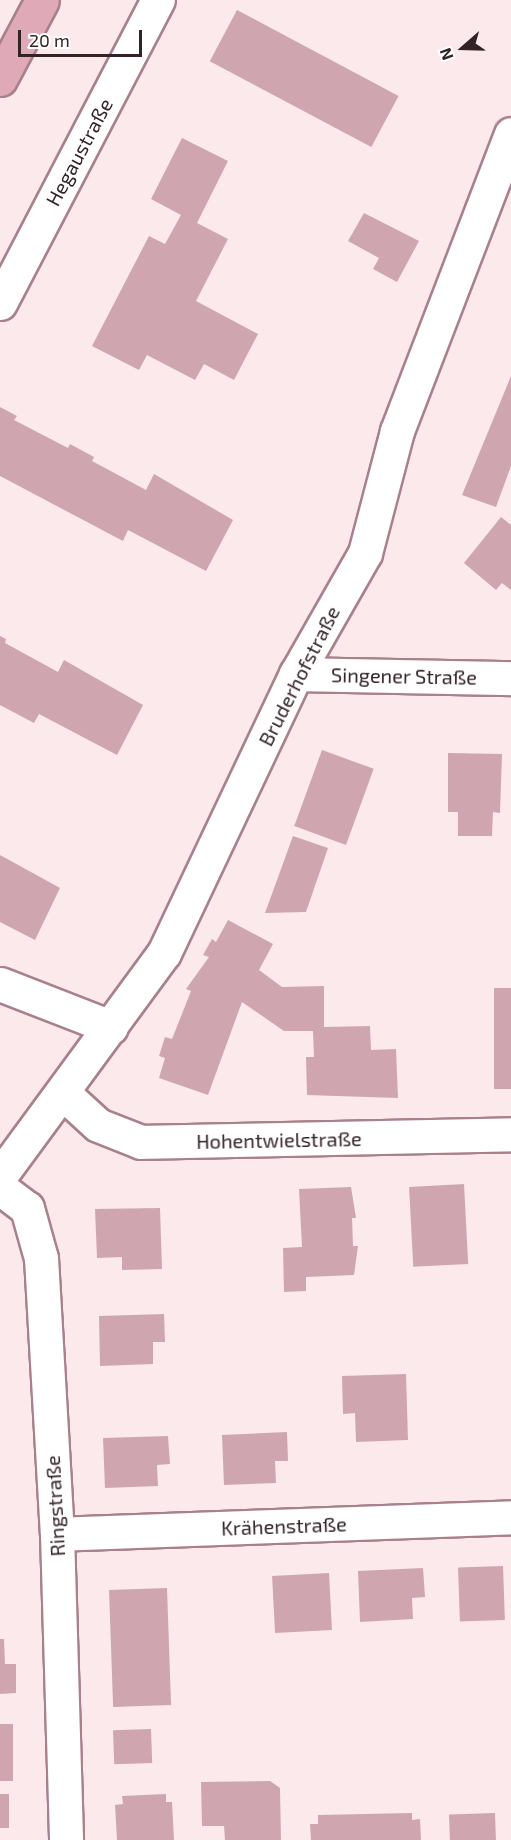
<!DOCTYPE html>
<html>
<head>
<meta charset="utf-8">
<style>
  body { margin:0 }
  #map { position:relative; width:511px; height:1840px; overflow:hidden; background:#fbe9ec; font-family:"Exo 2",sans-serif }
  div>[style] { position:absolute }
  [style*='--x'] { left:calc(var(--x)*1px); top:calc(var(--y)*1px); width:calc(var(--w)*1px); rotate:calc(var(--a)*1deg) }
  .building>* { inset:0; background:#cfa6af; transform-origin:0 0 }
  .roads { filter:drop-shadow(2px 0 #a9818a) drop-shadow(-2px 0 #a9818a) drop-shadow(0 2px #a9818a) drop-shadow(0 -2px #a9818a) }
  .minor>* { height:33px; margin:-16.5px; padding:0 16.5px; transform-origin:16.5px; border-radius:16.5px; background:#fff }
  .primary>* { height:33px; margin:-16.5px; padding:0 16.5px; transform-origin:16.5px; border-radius:16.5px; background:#e0a9b8 }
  span { translate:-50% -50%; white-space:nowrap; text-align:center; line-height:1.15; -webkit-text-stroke:4.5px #fff; paint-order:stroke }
  .street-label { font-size:20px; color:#332327 }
  .north { position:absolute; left:433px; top:18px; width:60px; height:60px; -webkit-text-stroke:4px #fff; paint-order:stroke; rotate:250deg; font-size:16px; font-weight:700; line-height:24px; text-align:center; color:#332327 }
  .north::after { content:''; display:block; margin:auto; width:21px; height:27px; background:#332327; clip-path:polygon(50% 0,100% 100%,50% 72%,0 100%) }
  .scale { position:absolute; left:18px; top:30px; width:124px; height:27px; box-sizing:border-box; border:3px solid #332327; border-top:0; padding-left:8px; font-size:18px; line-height:21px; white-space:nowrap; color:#332327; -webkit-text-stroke:4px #fff; paint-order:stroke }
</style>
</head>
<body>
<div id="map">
  <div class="building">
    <div style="left:237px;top:10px;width:183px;height:58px;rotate:28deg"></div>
    <div style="clip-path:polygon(182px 138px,228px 161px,197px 223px,228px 239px,196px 301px,258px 334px,234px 380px,204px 364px,195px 380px,147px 355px,139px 370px,92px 346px,149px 236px,165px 244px,181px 215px,151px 199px)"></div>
    <div style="clip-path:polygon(364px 213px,419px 241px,397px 282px,373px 269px,379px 258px,348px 241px)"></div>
    <div style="clip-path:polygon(511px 376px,511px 466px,496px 507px,462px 495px)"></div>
    <div style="clip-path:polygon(0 407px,17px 416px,14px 420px,68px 448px,70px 444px,94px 457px,92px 461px,146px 490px,154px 474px,233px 520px,206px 571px,128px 530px,123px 541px,0 476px)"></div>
    <div style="clip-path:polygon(501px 517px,511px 525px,511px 590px,502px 583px,496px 590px,464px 563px)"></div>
    <div style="clip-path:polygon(0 636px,6px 639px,5px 643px,58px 672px,64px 660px,143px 705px,117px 755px,39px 714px,34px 723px,0 705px)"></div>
    <div style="left:322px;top:750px;width:55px;height:81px;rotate:20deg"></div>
    <div style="clip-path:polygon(448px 753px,502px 754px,500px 813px,493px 812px,492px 836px,458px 836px,458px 812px,448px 812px)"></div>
    <div style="clip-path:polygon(293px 836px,328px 848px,306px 912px,265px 913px)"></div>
    <div style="clip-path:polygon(0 855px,60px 888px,35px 940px,0 922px)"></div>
    <div style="clip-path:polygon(228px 920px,273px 944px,259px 970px,282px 987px,324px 986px,324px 1027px,370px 1026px,371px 1050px,396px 1049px,398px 1098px,307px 1095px,306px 1057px,314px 1057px,313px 1031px,284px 1031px,242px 1002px,208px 1095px,159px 1078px,165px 1058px,159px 1056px,165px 1037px,172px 1039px,191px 991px,186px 989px,209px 957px,203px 955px,212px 939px,216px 942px)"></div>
    <div style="left:494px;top:988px;width:17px;height:101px"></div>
    <div style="left:464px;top:1184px;width:80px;height:55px;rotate:87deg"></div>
    <div style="clip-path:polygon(351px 1187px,356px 1218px,352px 1218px,353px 1246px,358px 1246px,354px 1275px,306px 1277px,306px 1291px,284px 1292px,283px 1248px,302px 1247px,299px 1189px)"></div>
    <div style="clip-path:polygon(160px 1208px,162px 1269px,122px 1270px,122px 1257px,97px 1258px,95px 1209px)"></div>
    <div style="clip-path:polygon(164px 1314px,165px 1342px,153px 1342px,153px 1364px,100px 1366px,99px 1316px)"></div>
    <div style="clip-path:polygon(406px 1374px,408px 1440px,356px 1442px,355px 1413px,343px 1414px,342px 1376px)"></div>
    <div style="clip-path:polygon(287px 1432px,288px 1461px,275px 1461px,276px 1483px,224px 1485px,222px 1435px)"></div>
    <div style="clip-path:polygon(168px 1436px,170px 1464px,157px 1465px,158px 1486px,105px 1488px,103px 1438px)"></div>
    <div style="left:503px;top:1566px;width:54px;height:45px;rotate:88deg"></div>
    <div style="clip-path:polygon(423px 1568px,425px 1597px,412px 1598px,413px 1619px,360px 1622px,358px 1571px)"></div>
    <div style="left:329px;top:1573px;width:57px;height:57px;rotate:87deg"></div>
    <div style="left:167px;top:1588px;width:117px;height:58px;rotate:88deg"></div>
    <div style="clip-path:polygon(0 1639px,4px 1639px,5px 1664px,16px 1664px,16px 1693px,0 1694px)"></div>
    <div style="left:0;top:1724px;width:13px;height:57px"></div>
    <div style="left:151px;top:1729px;width:34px;height:38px;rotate:88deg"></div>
    <div style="clip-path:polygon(270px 1781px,280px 1788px,281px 1840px,225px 1840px,224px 1826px,202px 1826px,201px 1782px)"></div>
    <div style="left:0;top:1794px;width:9px;height:34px"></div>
    <div style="clip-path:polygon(166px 1794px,166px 1802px,172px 1802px,174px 1840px,117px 1840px,115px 1805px,123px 1804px,122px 1796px)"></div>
    <div style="clip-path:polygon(412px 1813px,412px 1820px,420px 1819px,421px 1840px,311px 1840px,310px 1824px,318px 1824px,318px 1815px)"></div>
    <div style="left:495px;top:1813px;width:27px;height:46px;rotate:88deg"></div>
  </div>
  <div class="roads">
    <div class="minor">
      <div style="--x:0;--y:303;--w:342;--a:-62.5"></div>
      <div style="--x:296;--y:674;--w:215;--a:1.1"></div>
      <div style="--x:0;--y:984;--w:119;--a:21.2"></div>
      <div style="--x:63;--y:1093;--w:47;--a:42.4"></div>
      <div style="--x:98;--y:1125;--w:46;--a:21.6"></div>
      <div style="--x:141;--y:1142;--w:370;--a:-1.2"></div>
      <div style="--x:0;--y:1176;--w:277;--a:-53.7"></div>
      <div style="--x:164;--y:953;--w:309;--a:-64.7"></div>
      <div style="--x:296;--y:674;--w:139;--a:-60.3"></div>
      <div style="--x:365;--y:553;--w:126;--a:-75.3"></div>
      <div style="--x:397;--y:431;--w:318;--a:-69"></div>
      <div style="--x:0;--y:1188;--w:34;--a:37"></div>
      <div style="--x:27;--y:1208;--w:52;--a:74.4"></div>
      <div style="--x:41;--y:1258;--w:276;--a:86.7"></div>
      <div style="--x:57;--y:1534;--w:306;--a:88.3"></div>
      <div style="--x:57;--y:1534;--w:454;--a:-2.1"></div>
    </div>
    <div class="primary">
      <div style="--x:0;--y:79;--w:89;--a:-62"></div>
    </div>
  </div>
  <div class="street-label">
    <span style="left:79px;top:152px;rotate:-62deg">Hegaustraße</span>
    <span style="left:299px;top:676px;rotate:-63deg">Bruderhofstraße</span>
    <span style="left:404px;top:676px;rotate:1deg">Singener Straße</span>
    <span style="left:279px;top:1140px;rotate:-1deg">Hohentwielstraße</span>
    <span style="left:55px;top:1506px;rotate:-93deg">Ringstraße</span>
    <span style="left:284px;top:1526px;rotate:-2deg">Krähenstraße</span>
  </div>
  <div class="north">N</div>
  <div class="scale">20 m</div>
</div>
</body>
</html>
